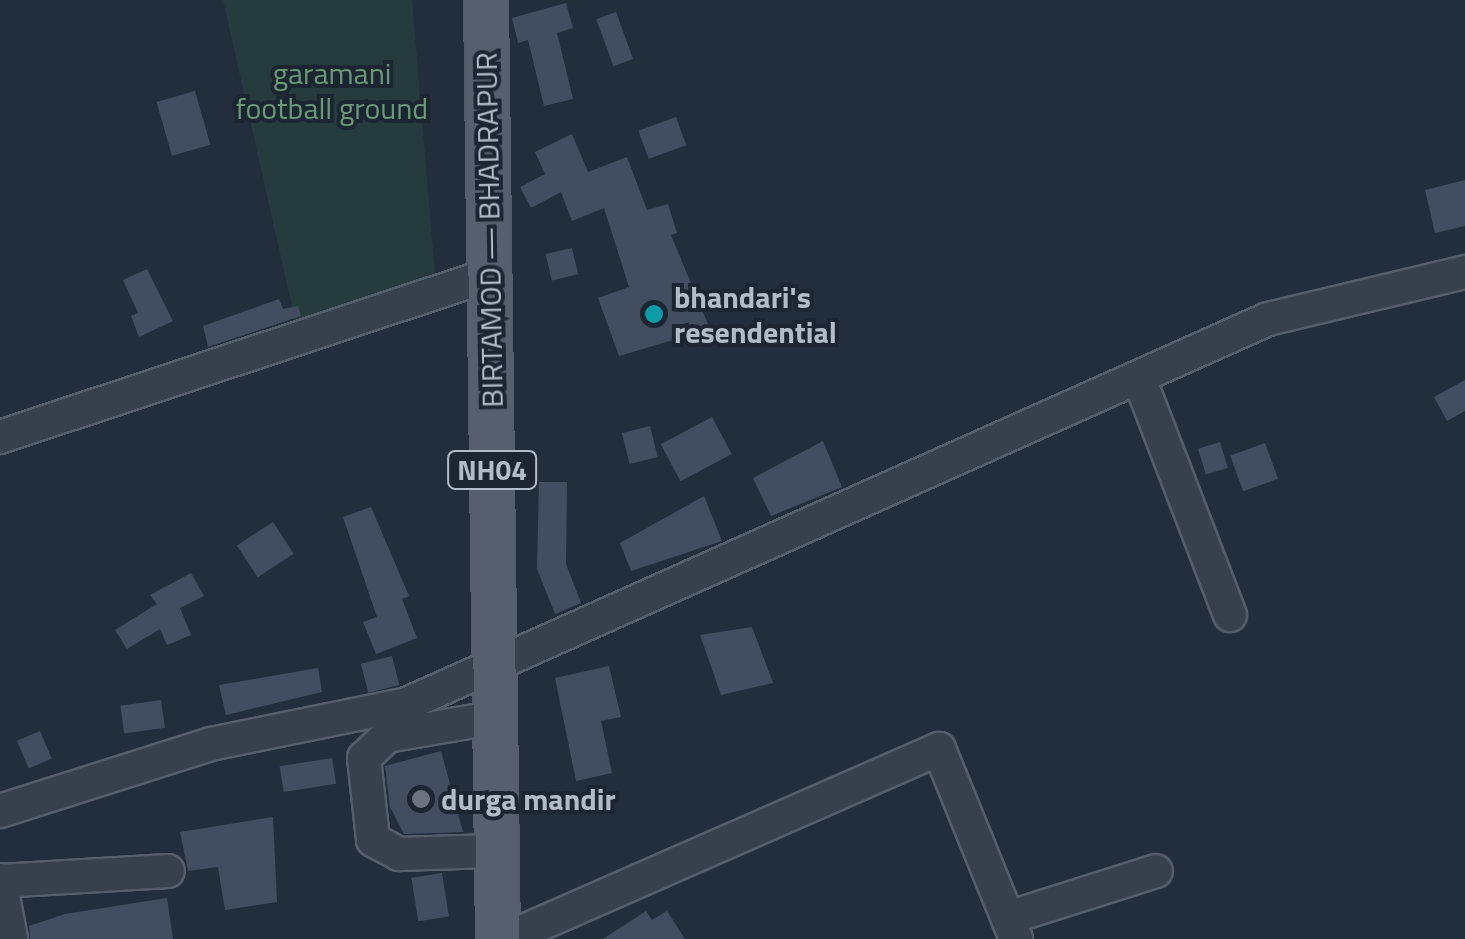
<!DOCTYPE html>
<html>
<head>
<meta charset="utf-8">
<style>
  body { margin:0 }
  #map { position:relative; width:1465px; height:939px; overflow:hidden; background:#232e3d; font-family:"Titillium Web",sans-serif }
  div>[style] { position:absolute }
  [style*='--x'] { left:calc(var(--x)*1px); top:calc(var(--y)*1px); width:calc(var(--w)*1px); rotate:calc(var(--a)*1deg) }
  .green>* { inset:0; background:#253b3e }
  .building>* { inset:0; background:#424e5f; transform-origin:0 0 }
  .roads { filter:drop-shadow(2px 0 #555e6b) drop-shadow(-2px 0 #555e6b) drop-shadow(0 2px #555e6b) drop-shadow(0 -2px #555e6b) }
  .minor>* { height:32px; margin:-16px; padding:0 16px; transform-origin:16px; border-radius:16px; background:#37404d }
  .major>* { height:42px; margin:-21px; padding:0 21px; transform-origin:21px; border-radius:21px; background:#555f6d }
  .dots>* { width:28px; height:28px; translate:-50% -50%; box-sizing:border-box; border:5px solid #1c2532; border-radius:50% }
  span { translate:-50% -50%; white-space:nowrap; text-align:center; line-height:1.15; -webkit-text-stroke:8px #1c2532; paint-order:stroke }
  .shield-label span { padding:2px 8px; background:#1c2532; border:2px solid; border-radius:8px; -webkit-text-stroke-width:0 }
  .shield-label { font-size:28px; color:#b2bbc8; font-weight:700 }
  .park-label { font-size:30px; color:#699a74 }
  .street-label { font-size:30px; color:#b2bbc8 }
  .poi-label { font-size:30px; color:#b2bbc8; font-weight:700 }
  .left { translate:0 -50%; text-align:left }
</style>
</head>
<body>
<div id="map">
  <div class="green">
    <div style="clip-path:polygon(223px 0,412px 0,436px 286px,297px 329px)"></div>
  </div>
  <div class="building">
    <div style="clip-path:polygon(566px 3px,573px 28px,557px 33px,573px 99px,544px 106px,528px 40px,518px 43px,512px 18px)"></div>
    <div style="left:616px;top:12px;width:50px;height:21px;rotate:70deg"></div>
    <div style="left:195px;top:91px;width:56px;height:40px;rotate:74deg"></div>
    <div style="left:676px;top:117px;width:30px;height:40px;rotate:70deg"></div>
    <div style="clip-path:polygon(572px 134px,588px 172px,627px 157px,647px 210px,668px 204px,677px 233px,671px 235px,710px 329px,619px 356px,598px 298px,629px 287px,604px 208px,572px 221px,561px 192px,531px 208px,520px 187px,545px 174px,535px 152px)"></div>
    <div style="clip-path:polygon(1465px 180px,1465px 226px,1435px 233px,1425px 190px)"></div>
    <div style="left:572px;top:248px;width:27px;height:27px;rotate:77deg"></div>
    <div style="clip-path:polygon(147px 269px,173px 321px,139px 337px,131px 316px,138px 313px,123px 280px)"></div>
    <div style="clip-path:polygon(279px 299px,283px 309px,298px 306px,301px 316px,208px 347px,203px 326px)"></div>
    <div style="clip-path:polygon(1465px 380px,1465px 411px,1447px 421px,1434px 397px)"></div>
    <div style="left:712px;top:417px;width:42px;height:58px;rotate:62deg"></div>
    <div style="left:650px;top:426px;width:32px;height:29px;rotate:76deg"></div>
    <div style="clip-path:polygon(823px 441px,842px 487px,771px 516px,753px 478px)"></div>
    <div style="left:1220px;top:442px;width:27px;height:23px;rotate:73deg"></div>
    <div style="left:1265px;top:443px;width:38px;height:37px;rotate:70deg"></div>
    <div style="clip-path:polygon(539px 482px,567px 482px,566px 564px,581px 603px,555px 614px,537px 569px)"></div>
    <div style="clip-path:polygon(704px 496px,722px 541px,631px 571px,620px 543px)"></div>
    <div style="clip-path:polygon(371px 507px,409px 596px,402px 599px,417px 638px,376px 654px,363px 622px,377px 617px,343px 517px)"></div>
    <div style="left:273px;top:522px;width:38px;height:43px;rotate:57deg"></div>
    <div style="clip-path:polygon(191px 573px,204px 596px,180px 608px,191px 635px,167px 645px,160px 629px,127px 649px,115px 630px,157px 604px,150px 595px)"></div>
    <div style="clip-path:polygon(752px 627px,773px 683px,721px 695px,700px 635px)"></div>
    <div style="left:392px;top:656px;width:30px;height:32px;rotate:76deg"></div>
    <div style="clip-path:polygon(609px 666px,621px 717px,601px 721px,612px 773px,576px 781px,555px 678px)"></div>
    <div style="clip-path:polygon(318px 668px,322px 692px,226px 715px,219px 685px)"></div>
    <div style="left:161px;top:700px;width:28px;height:41px;rotate:82deg"></div>
    <div style="left:40px;top:731px;width:30px;height:25px;rotate:67deg"></div>
    <div style="clip-path:polygon(441px 751px,463px 832px,404px 834px,390px 807px,385px 766px)"></div>
    <div style="left:332px;top:758px;width:26px;height:53px;rotate:81deg"></div>
    <div style="clip-path:polygon(273px 817px,277px 902px,225px 910px,218px 867px,188px 871px,180px 832px)"></div>
    <div style="left:442px;top:873px;width:44px;height:31px;rotate:81deg"></div>
    <div style="clip-path:polygon(167px 898px,173px 939px,30px 939px,29px 926px,65px 914px)"></div>
    <div style="clip-path:polygon(646px 911px,652px 920px,667px 911px,685px 939px,603px 939px)"></div>
  </div>
  <div class="roads">
    <div class="minor">
      <div style="--x:1139;--y:378;--w:254;--a:69"></div>
      <div style="--x:0;--y:437;--w:515;--a:-18.33"></div>
      <div style="--x:492;--y:718;--w:107;--a:170.3"></div>
      <div style="--x:387;--y:736;--w:32;--a:136"></div>
      <div style="--x:364;--y:758;--w:82;--a:83.7"></div>
      <div style="--x:373;--y:840;--w:30;--a:28"></div>
      <div style="--x:399;--y:854;--w:94;--a:-1.8"></div>
      <div style="--x:0;--y:811;--w:221;--a:-17.6"></div>
      <div style="--x:211;--y:744;--w:200;--a:-11.5"></div>
      <div style="--x:407;--y:704;--w:943;--a:-24.09"></div>
      <div style="--x:1268;--y:319;--w:203;--a:-13.4"></div>
      <div style="--x:0;--y:880;--w:60;--a:79.4"></div>
      <div style="--x:0;--y:881;--w:168;--a:-3.4"></div>
      <div style="--x:1008;--y:918;--w:155;--a:-17.6"></div>
      <div style="--x:506;--y:939;--w:473;--a:-23.7"></div>
      <div style="--x:939;--y:749;--w:205;--a:67.9"></div>
    </div>
    <div class="major">
      <div style="--x:486;--y:0;--w:939;--a:89.27"></div>
    </div>
  </div>
  <div class="dots">
    <div style="left:654px;top:314px;background:#0f9aa8"></div>
    <div style="left:421px;top:799px;background:#6b7280"></div>
  </div>
  <div class="shield-label">
    <span style="left:492px;top:470px">NH04</span>
  </div>
  <div class="park-label">
    <span style="left:332px;top:90px">garamani<br>football ground</span>
  </div>
  <div class="street-label">
    <span style="left:489px;top:230px;rotate:-91deg">BIRTAMOD — BHADRAPUR</span>
  </div>
  <div class="poi-label">
    <span class="left" style="left:674px;top:314px">bhandari's<br>resendential</span>
    <span class="left" style="left:441px;top:799px">durga mandir</span>
  </div>
</div>
</body>
</html>
